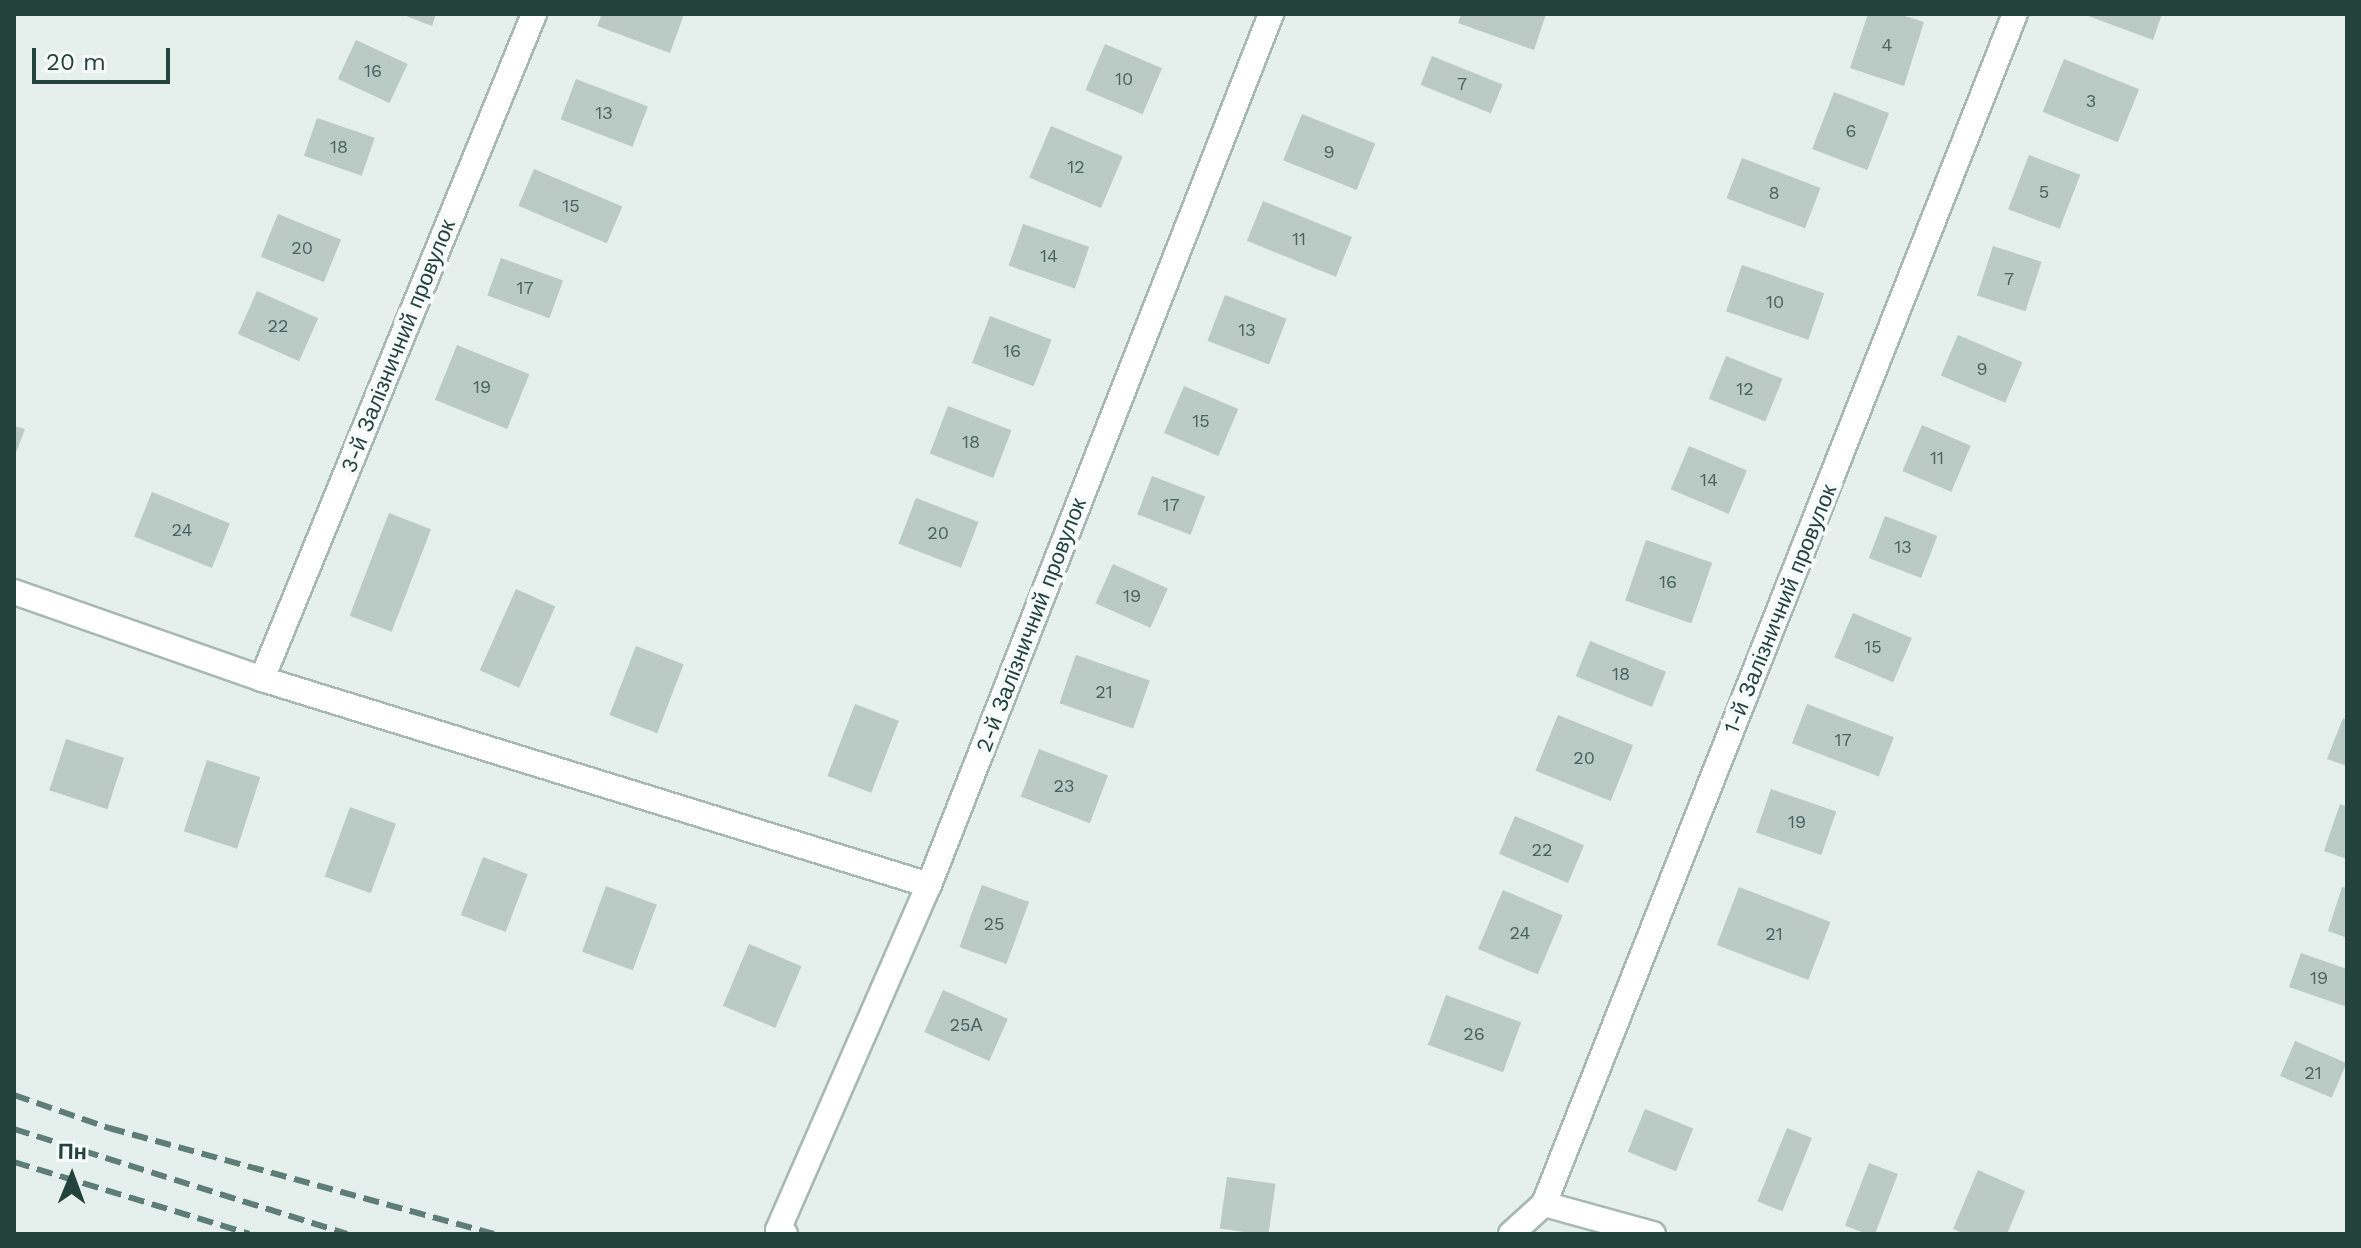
<!DOCTYPE html>
<html>
<head>
<meta charset="utf-8">
<style>
  body { margin:0 }
  #map { position:relative; width:2361px; height:1248px; overflow:hidden; background:#e5efeb; font-family:"Work Sans",sans-serif }
  div>[style] { position:absolute }
  [style*='--x'] { left:calc(var(--x)*1px); top:calc(var(--y)*1px); width:calc(var(--w)*1px); rotate:calc(var(--a)*1deg) }
  .building>* { inset:0; background:#bacac4; transform-origin:0 0 }
  .roads { filter:drop-shadow(2px 0 #a7b8b3) drop-shadow(-2px 0 #a7b8b3) drop-shadow(0 2px #a7b8b3) drop-shadow(0 -2px #a7b8b3) }
  .minor>* { height:24px; margin:-12px; padding:0 12px; transform-origin:12px; border-radius:12px; background:#fff }
  .rail>* { height:6px; margin-top:-3px; transform-origin:0; background:repeating-linear-gradient(90deg,#5e7d77 0 16px,transparent 0 24px) }
  span { translate:-50% -50%; white-space:nowrap; text-align:center; line-height:1.15; -webkit-text-stroke:8px #f6fbf9; paint-order:stroke }
  .number-label { font-size:18px; color:#49645e }
  .number-label span { -webkit-text-stroke-width:0 }
  .street-label { font-size:22px; color:#23423c }
  .frame { position:absolute; inset:0; border:16px solid #23423c; pointer-events:none }
  .north { position:absolute; left:32px; top:1136px; width:80px; height:80px; -webkit-text-stroke:6px #f6fbf9; paint-order:stroke; rotate:1deg; font-size:22px; font-weight:700; line-height:32px; text-align:center; color:#23423c }
  .north::after { content:''; display:block; margin:auto; width:28px; height:36px; background:#23423c; clip-path:polygon(50% 0,100% 100%,50% 72%,0 100%) }
  .scale { position:absolute; left:32px; top:48px; width:138px; height:36px; box-sizing:border-box; border:4px solid #23423c; border-top:0; padding-left:10px; font-size:24px; line-height:28px; white-space:nowrap; color:#23423c; -webkit-text-stroke:6px #f6fbf9; paint-order:stroke }
</style>
</head>
<body>
<div id="map">
  <div class="building">
    <div style="clip-path:polygon(401px 14px,436px 14px,432px 26px)"></div>
    <div style="clip-path:polygon(602px 14px,684px 14px,670px 53px,597px 26px)"></div>
    <div style="clip-path:polygon(1461px 14px,1546px 14px,1534px 50px,1458px 23px)"></div>
    <div style="clip-path:polygon(1868px 14px,1898px 14px,1924px 22px,1904px 86px,1850px 68px)"></div>
    <div style="clip-path:polygon(2083px 14px,2162px 14px,2153px 40px)"></div>
    <div style="left:356px;top:40px;width:57px;height:43px;rotate:25deg"></div>
    <div style="left:1105px;top:44px;width:62px;height:50px;rotate:23deg"></div>
    <div style="left:1432px;top:56px;width:76px;height:31px;rotate:22deg"></div>
    <div style="left:2064px;top:59px;width:81px;height:57px;rotate:22deg"></div>
    <div style="left:576px;top:79px;width:77px;height:43px;rotate:21deg"></div>
    <div style="left:1834px;top:92px;width:59px;height:61px;rotate:21deg"></div>
    <div style="left:1302px;top:114px;width:79px;height:50px;rotate:22deg"></div>
    <div style="left:317px;top:118px;width:61px;height:40px;rotate:19deg"></div>
    <div style="left:1051px;top:126px;width:78px;height:56px;rotate:23deg"></div>
    <div style="left:2029px;top:155px;width:55px;height:58px;rotate:21deg"></div>
    <div style="left:1742px;top:158px;width:84px;height:43px;rotate:21deg"></div>
    <div style="left:534px;top:169px;width:96px;height:40px;rotate:23deg"></div>
    <div style="left:1263px;top:201px;width:96px;height:43px;rotate:22deg"></div>
    <div style="left:278px;top:214px;width:68px;height:46px;rotate:22deg"></div>
    <div style="left:1023px;top:224px;width:70px;height:44px;rotate:19deg"></div>
    <div style="left:1993px;top:246px;width:51px;height:52px;rotate:18deg"></div>
    <div style="left:501px;top:258px;width:66px;height:40px;rotate:20deg"></div>
    <div style="left:1742px;top:265px;width:87px;height:49px;rotate:19deg"></div>
    <div style="left:257px;top:291px;width:67px;height:47px;rotate:24deg"></div>
    <div style="left:1225px;top:295px;width:66px;height:49px;rotate:21deg"></div>
    <div style="left:990px;top:316px;width:66px;height:50px;rotate:21deg"></div>
    <div style="left:1958px;top:335px;width:70px;height:44px;rotate:23deg"></div>
    <div style="left:457px;top:345px;width:78px;height:59px;rotate:22deg"></div>
    <div style="left:1726px;top:356px;width:61px;height:46px;rotate:22deg"></div>
    <div style="left:1184px;top:386px;width:59px;height:51px;rotate:23deg"></div>
    <div style="left:948px;top:406px;width:68px;height:51px;rotate:21deg"></div>
    <div style="left:1922px;top:425px;width:53px;height:50px;rotate:23deg"></div>
    <div style="clip-path:polygon(14px 426px,25px 429px,14px 458px)"></div>
    <div style="left:1689px;top:446px;width:63px;height:47px;rotate:23deg"></div>
    <div style="left:1152px;top:476px;width:57px;height:41px;rotate:21deg"></div>
    <div style="left:152px;top:492px;width:84px;height:48px;rotate:22deg"></div>
    <div style="left:916px;top:498px;width:67px;height:49px;rotate:21deg"></div>
    <div style="left:389px;top:513px;width:45px;height:110px;rotate:21deg"></div>
    <div style="left:1885px;top:516px;width:56px;height:45px;rotate:21deg"></div>
    <div style="left:1646px;top:540px;width:70px;height:64px;rotate:19deg"></div>
    <div style="left:1113px;top:564px;width:60px;height:43px;rotate:24deg"></div>
    <div style="left:516px;top:589px;width:43px;height:89px;rotate:24deg"></div>
    <div style="left:1853px;top:613px;width:64px;height:48px;rotate:23deg"></div>
    <div style="left:1590px;top:641px;width:82px;height:38px;rotate:22deg"></div>
    <div style="left:636px;top:646px;width:51px;height:74px;rotate:21deg"></div>
    <div style="left:1076px;top:655px;width:78px;height:51px;rotate:19deg"></div>
    <div style="left:855px;top:704px;width:47px;height:77px;rotate:21deg"></div>
    <div style="left:1807px;top:704px;width:93px;height:42px;rotate:21deg"></div>
    <div style="left:1558px;top:715px;width:81px;height:60px;rotate:22deg"></div>
    <div style="clip-path:polygon(2343px 718px,2347px 720px,2347px 766px,2327px 759px)"></div>
    <div style="left:66px;top:739px;width:61px;height:54px;rotate:18deg"></div>
    <div style="left:1039px;top:749px;width:74px;height:51px;rotate:21deg"></div>
    <div style="left:207px;top:760px;width:56px;height:75px;rotate:18deg"></div>
    <div style="left:1771px;top:789px;width:69px;height:46px;rotate:19deg"></div>
    <div style="clip-path:polygon(2340px 804px,2347px 807px,2347px 859px,2324px 851px)"></div>
    <div style="left:350px;top:807px;width:49px;height:74px;rotate:20deg"></div>
    <div style="left:1515px;top:816px;width:75px;height:41px;rotate:23deg"></div>
    <div style="left:483px;top:857px;width:48px;height:62px;rotate:21deg"></div>
    <div style="left:982px;top:885px;width:50px;height:66px;rotate:20deg"></div>
    <div style="left:606px;top:886px;width:54px;height:70px;rotate:20deg"></div>
    <div style="left:1739px;top:887px;width:98px;height:62px;rotate:21deg"></div>
    <div style="clip-path:polygon(2342px 887px,2347px 888px,2347px 938px,2328px 931px)"></div>
    <div style="left:1503px;top:890px;width:65px;height:64px;rotate:23deg"></div>
    <div style="left:749px;top:944px;width:57px;height:67px;rotate:23deg"></div>
    <div style="clip-path:polygon(2301px 953px,2347px 969px,2347px 1007px,2289px 987px)"></div>
    <div style="left:943px;top:990px;width:71px;height:46px;rotate:24deg"></div>
    <div style="left:1446px;top:995px;width:80px;height:53px;rotate:20deg"></div>
    <div style="left:2295px;top:1041px;width:56px;height:38px;rotate:23deg"></div>
    <div style="left:1645px;top:1109px;width:52px;height:46px;rotate:22deg"></div>
    <div style="left:1787px;top:1128px;width:27px;height:79px;rotate:22deg"></div>
    <div style="left:1869px;top:1163px;width:31px;height:67px;rotate:21deg"></div>
    <div style="clip-path:polygon(1978px 1170px,2025px 1191px,2007px 1234px,1965px 1234px,1953px 1229px)"></div>
    <div style="left:1227px;top:1177px;width:49px;height:52px;rotate:8deg"></div>
  </div>
  <div class="roads">
    <div class="minor">
      <div style="--x:14;--y:592;--w:263;--a:19.3"></div>
      <div style="--x:262;--y:679;--w:698;--a:17.16"></div>
      <div style="--x:262;--y:679;--w:718;--a:-67.75"></div>
      <div style="--x:1544;--y:1204;--w:1280;--a:-68.41"></div>
      <div style="--x:785;--y:1234;--w:8;--a:-150"></div>
      <div style="--x:778;--y:1230;--w:377;--a:-66.4"></div>
      <div style="--x:929;--y:885;--w:936;--a:-68.56"></div>
      <div style="--x:1511;--y:1234;--w:45;--a:-42.3"></div>
      <div style="--x:1544;--y:1204;--w:113;--a:15.4"></div>
    </div>
  </div>
  <div class="rail">
    <div style="--x:14;--y:1095;--w:101;--a:19.2"></div>
    <div style="--x:109;--y:1128;--w:399;--a:15.4"></div>
    <div style="--x:14;--y:1129;--w:349;--a:17.5"></div>
    <div style="--x:14;--y:1162;--w:246;--a:17"></div>
  </div>
  <div class="number-label">
    <span style="left:1887px;top:45px">4</span>
    <span style="left:373px;top:71px">16</span>
    <span style="left:1124px;top:79px">10</span>
    <span style="left:1462px;top:84px">7</span>
    <span style="left:2091px;top:101px">3</span>
    <span style="left:604px;top:113px">13</span>
    <span style="left:1851px;top:131px">6</span>
    <span style="left:339px;top:147px">18</span>
    <span style="left:1329px;top:152px">9</span>
    <span style="left:1076px;top:167px">12</span>
    <span style="left:2044px;top:192px">5</span>
    <span style="left:1774px;top:193px">8</span>
    <span style="left:571px;top:206px">15</span>
    <span style="left:1299px;top:239px">11</span>
    <span style="left:302px;top:248px">20</span>
    <span style="left:1049px;top:256px">14</span>
    <span style="left:2009px;top:279px">7</span>
    <span style="left:525px;top:288px">17</span>
    <span style="left:1775px;top:302px">10</span>
    <span style="left:278px;top:326px">22</span>
    <span style="left:1247px;top:330px">13</span>
    <span style="left:1012px;top:351px">16</span>
    <span style="left:1982px;top:369px">9</span>
    <span style="left:482px;top:387px">19</span>
    <span style="left:1745px;top:389px">12</span>
    <span style="left:1201px;top:421px">15</span>
    <span style="left:971px;top:442px">18</span>
    <span style="left:1937px;top:458px">11</span>
    <span style="left:1709px;top:480px">14</span>
    <span style="left:1171px;top:505px">17</span>
    <span style="left:182px;top:530px">24</span>
    <span style="left:938px;top:533px">20</span>
    <span style="left:1903px;top:547px">13</span>
    <span style="left:1668px;top:582px">16</span>
    <span style="left:1132px;top:596px">19</span>
    <span style="left:1873px;top:647px">15</span>
    <span style="left:1621px;top:674px">18</span>
    <span style="left:1104px;top:692px">21</span>
    <span style="left:1843px;top:740px">17</span>
    <span style="left:1584px;top:758px">20</span>
    <span style="left:1064px;top:786px">23</span>
    <span style="left:1797px;top:822px">19</span>
    <span style="left:1542px;top:850px">22</span>
    <span style="left:994px;top:924px">25</span>
    <span style="left:1520px;top:933px">24</span>
    <span style="left:1774px;top:934px">21</span>
    <span style="left:2319px;top:978px">19</span>
    <span style="left:966px;top:1025px">25А</span>
    <span style="left:1474px;top:1034px">26</span>
    <span style="left:2313px;top:1073px">21</span>
  </div>
  <div class="street-label">
    <span style="left:398px;top:346px;rotate:-68deg">3-й Залізничний провулок</span>
    <span style="left:1780px;top:609px;rotate:-68deg">1-й Залізничний провулок</span>
    <span style="left:1031px;top:625px;rotate:-69deg">2-й Залізничний провулок</span>
  </div>
  <div class="frame"></div>
  <div class="north">Пн</div>
  <div class="scale">20 m</div>
</div>
</body>
</html>
